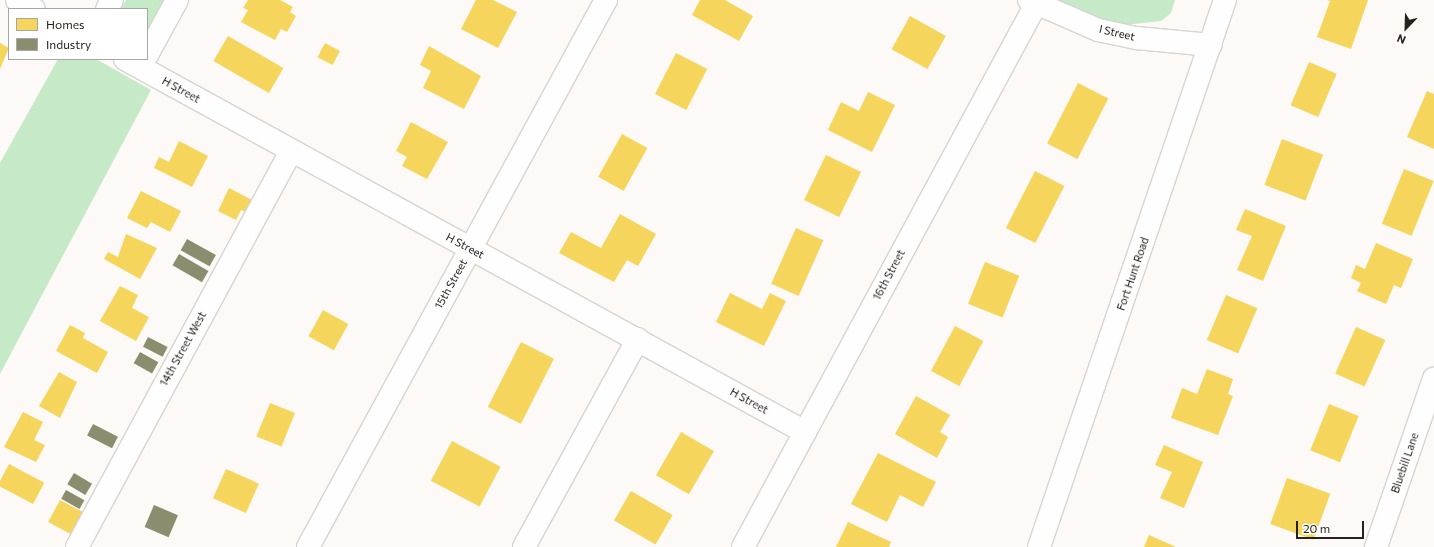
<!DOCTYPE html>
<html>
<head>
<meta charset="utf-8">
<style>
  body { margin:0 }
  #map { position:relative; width:1434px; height:547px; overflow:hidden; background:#fcf9f6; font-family:Commissioner,sans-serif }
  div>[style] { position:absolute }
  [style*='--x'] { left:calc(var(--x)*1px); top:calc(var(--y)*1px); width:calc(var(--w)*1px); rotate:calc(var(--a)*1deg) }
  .green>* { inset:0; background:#c6eac7 }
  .homes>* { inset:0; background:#f6d55c; transform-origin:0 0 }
  .industry>* { inset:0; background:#8c8c6e; transform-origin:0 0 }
  .roads { filter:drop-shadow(1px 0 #d7d4d0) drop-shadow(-1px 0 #d7d4d0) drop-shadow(0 1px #d7d4d0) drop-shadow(0 -1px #d7d4d0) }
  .minor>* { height:22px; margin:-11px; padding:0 11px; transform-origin:11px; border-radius:11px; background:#fffefe }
  .major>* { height:22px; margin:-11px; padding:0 11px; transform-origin:11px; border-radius:11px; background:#fffefe }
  span { translate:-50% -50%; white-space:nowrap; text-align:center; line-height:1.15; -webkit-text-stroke:4px #fff; paint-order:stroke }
  .street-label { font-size:11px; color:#25211c }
  .legend { position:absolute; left:8px; top:8px; width:140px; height:52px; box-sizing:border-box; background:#fff; border:1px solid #a8a6a4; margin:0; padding:5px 7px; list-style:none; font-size:12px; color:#25211c }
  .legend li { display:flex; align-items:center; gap:8px; height:20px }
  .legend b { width:20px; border:1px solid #a8a6a4 }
  .north { position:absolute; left:1386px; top:8px; width:40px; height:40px; -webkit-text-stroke:3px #fff; paint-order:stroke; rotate:203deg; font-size:11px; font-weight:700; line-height:16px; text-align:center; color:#25211c }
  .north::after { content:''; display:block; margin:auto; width:14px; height:18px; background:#25211c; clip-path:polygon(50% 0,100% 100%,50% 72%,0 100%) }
  .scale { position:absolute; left:1296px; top:521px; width:68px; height:18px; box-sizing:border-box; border:2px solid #25211c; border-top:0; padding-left:5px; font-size:12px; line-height:14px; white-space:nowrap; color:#25211c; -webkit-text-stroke:3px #fff; paint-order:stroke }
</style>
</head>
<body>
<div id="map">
  <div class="green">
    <div style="clip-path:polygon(126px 0,168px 0,147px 36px,147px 9px,121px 9px)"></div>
    <div style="clip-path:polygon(1052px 0,1175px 0,1171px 13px,1161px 21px,1114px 26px)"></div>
    <div style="clip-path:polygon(58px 59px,96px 59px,151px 90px,0 374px,0 163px)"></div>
  </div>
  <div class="homes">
    <div style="clip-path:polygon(248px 0,280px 0,293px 7px,290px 12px,296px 16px,287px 32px,281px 29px,275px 40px,241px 22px,248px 10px,243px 8px)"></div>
    <div style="clip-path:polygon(476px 0,493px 0,517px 12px,498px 48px,461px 29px)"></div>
    <div style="clip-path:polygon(700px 0,725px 0,753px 16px,739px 41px,692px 15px)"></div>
    <div style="clip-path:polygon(1327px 0,1368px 0,1351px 49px,1317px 37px,1330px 1px)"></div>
    <div style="left:910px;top:16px;width:41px;height:38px;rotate:29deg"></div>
    <div style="left:228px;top:36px;width:64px;height:29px;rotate:30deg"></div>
    <div style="clip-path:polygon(0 43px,9px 48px,0 69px)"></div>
    <div style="left:325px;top:43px;width:17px;height:16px;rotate:28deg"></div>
    <div style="clip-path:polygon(429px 46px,481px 76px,464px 109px,423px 88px,431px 71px,420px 65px)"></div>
    <div style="left:676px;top:53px;width:35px;height:46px;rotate:27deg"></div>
    <div style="left:1309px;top:62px;width:30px;height:47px;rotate:23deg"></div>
    <div style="left:1078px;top:83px;width:34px;height:68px;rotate:27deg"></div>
    <div style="clip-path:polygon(1427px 91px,1434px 94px,1434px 149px,1407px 137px)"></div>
    <div style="clip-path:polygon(868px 92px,895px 105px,872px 152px,828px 130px,841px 102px,859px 111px)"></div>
    <div style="clip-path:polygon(411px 122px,448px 142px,427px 179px,402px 166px,407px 157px,396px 151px)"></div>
    <div style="left:622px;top:134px;width:29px;height:49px;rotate:29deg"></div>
    <div style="left:1282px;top:139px;width:44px;height:49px;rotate:21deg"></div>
    <div style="clip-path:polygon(179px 141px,208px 156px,192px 187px,154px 168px,159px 157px,169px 162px)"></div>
    <div style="left:826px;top:155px;width:39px;height:50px;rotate:26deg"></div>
    <div style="left:1404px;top:169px;width:32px;height:59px;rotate:22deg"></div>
    <div style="left:1035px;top:171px;width:33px;height:64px;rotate:27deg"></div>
    <div style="clip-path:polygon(229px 188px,254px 201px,248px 213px,241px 210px,236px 220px,218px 211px)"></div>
    <div style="clip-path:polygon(141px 191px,181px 211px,170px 232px,151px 222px,147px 228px,127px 218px)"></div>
    <div style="clip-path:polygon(1245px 209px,1286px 226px,1263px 281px,1237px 270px,1252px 236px,1236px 230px)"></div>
    <div style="clip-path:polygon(620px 214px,656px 234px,638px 266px,627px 260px,614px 282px,559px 253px,571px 232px,601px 248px)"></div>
    <div style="left:796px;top:228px;width:30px;height:61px;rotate:24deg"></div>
    <div style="clip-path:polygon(126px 234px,157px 248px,140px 279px,104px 259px,108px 252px,118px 257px)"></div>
    <div style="clip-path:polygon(1376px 243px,1413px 259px,1401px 288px,1394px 285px,1386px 304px,1357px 291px,1361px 283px,1351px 278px,1356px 265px,1365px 269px)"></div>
    <div style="left:985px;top:262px;width:37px;height:45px;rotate:22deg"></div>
    <div style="clip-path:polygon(120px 286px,138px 295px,132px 308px,149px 317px,136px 341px,100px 321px)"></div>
    <div style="clip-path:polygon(730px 293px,762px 309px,770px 293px,786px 301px,764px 346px,716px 322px)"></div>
    <div style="left:1226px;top:295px;width:34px;height:49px;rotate:23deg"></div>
    <div style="left:323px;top:310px;width:29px;height:30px;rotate:29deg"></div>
    <div style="clip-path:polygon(70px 325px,85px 333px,83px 338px,108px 352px,97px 373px,56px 351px)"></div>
    <div style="left:955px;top:326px;width:32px;height:51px;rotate:28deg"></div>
    <div style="left:1356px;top:327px;width:32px;height:51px;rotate:24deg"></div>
    <div style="left:521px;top:342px;width:37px;height:73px;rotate:27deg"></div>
    <div style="clip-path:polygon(1207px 369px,1233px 379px,1228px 394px,1233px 396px,1218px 435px,1171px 418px,1182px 388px,1197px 394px)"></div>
    <div style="clip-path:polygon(59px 372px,77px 382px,60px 418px,39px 406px)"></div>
    <div style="clip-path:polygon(916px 396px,950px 415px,940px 432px,948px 437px,937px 458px,895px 434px)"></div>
    <div style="left:270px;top:403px;width:27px;height:36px;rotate:22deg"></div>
    <div style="left:1329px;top:404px;width:32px;height:50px;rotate:22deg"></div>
    <div style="clip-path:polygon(23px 412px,43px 422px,34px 440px,45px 445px,36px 462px,4px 447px)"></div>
    <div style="left:681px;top:432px;width:38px;height:50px;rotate:30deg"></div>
    <div style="left:452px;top:441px;width:55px;height:45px;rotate:28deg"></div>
    <div style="clip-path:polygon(1164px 445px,1203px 462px,1184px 508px,1160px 498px,1172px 472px,1155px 465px)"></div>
    <div style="clip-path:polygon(878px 453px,936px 482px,923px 507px,900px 495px,887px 522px,851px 504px)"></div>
    <div style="left:9px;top:464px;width:40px;height:24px;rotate:28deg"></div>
    <div style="left:226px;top:469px;width:36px;height:32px;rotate:24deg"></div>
    <div style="left:1287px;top:478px;width:46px;height:49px;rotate:20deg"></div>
    <div style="left:631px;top:491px;width:48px;height:34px;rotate:30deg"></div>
    <div style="left:60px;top:500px;width:30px;height:25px;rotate:28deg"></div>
    <div style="clip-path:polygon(848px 522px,891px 542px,889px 547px,836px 547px)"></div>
    <div style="clip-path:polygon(1149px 535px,1176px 547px,1144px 547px)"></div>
  </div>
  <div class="industry">
    <div style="left:187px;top:239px;width:33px;height:13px;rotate:29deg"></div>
    <div style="left:179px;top:254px;width:34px;height:13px;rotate:30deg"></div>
    <div style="left:148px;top:337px;width:22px;height:11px;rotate:27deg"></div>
    <div style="left:140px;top:352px;width:21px;height:13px;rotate:29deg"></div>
    <div style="left:93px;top:424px;width:28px;height:13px;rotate:27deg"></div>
    <div style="left:74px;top:473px;width:21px;height:13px;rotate:31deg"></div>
    <div style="left:66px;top:490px;width:21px;height:10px;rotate:29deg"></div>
    <div style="left:154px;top:505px;width:26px;height:24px;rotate:23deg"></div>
  </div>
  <div class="roads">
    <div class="minor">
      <div style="--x:17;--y:0;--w:19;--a:28"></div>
      <div style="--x:1029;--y:0;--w:75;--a:23.5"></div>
      <div style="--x:1098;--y:30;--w:40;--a:12"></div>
      <div style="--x:1137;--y:38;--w:74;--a:5.4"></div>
      <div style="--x:107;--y:9;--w:10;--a:-61"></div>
      <div style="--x:147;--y:55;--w:63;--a:-61.4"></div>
      <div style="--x:125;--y:59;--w:776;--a:28.75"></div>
      <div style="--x:77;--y:547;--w:449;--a:-61.6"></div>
      <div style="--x:308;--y:547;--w:623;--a:-61.42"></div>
      <div style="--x:524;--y:547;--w:237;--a:-61.3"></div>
      <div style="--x:743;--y:547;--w:617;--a:-61.65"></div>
      <div style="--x:1376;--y:547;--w:178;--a:-71"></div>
    </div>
    <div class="major">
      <div style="--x:1039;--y:547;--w:578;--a:-71.22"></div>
    </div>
  </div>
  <div class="street-label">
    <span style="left:1117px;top:33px;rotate:13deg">I Street</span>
    <span style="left:181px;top:90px;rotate:29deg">H Street</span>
    <span style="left:465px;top:246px;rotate:28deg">H Street</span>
    <span style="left:1133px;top:274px;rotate:-71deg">Fort Hunt Road</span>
    <span style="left:889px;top:275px;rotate:-62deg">16th Street</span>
    <span style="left:451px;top:284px;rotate:-61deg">15th Street</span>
    <span style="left:183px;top:349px;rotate:-61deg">14th Street West</span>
    <span style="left:749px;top:401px;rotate:29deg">H Street</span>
    <span style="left:1405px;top:463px;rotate:-71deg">Bluebill Lane</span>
  </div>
  <ul class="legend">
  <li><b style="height:11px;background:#f6d55c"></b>Homes</li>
  <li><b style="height:11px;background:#8c8c6e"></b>Industry</li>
  </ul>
  <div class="north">N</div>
  <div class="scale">20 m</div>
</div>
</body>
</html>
